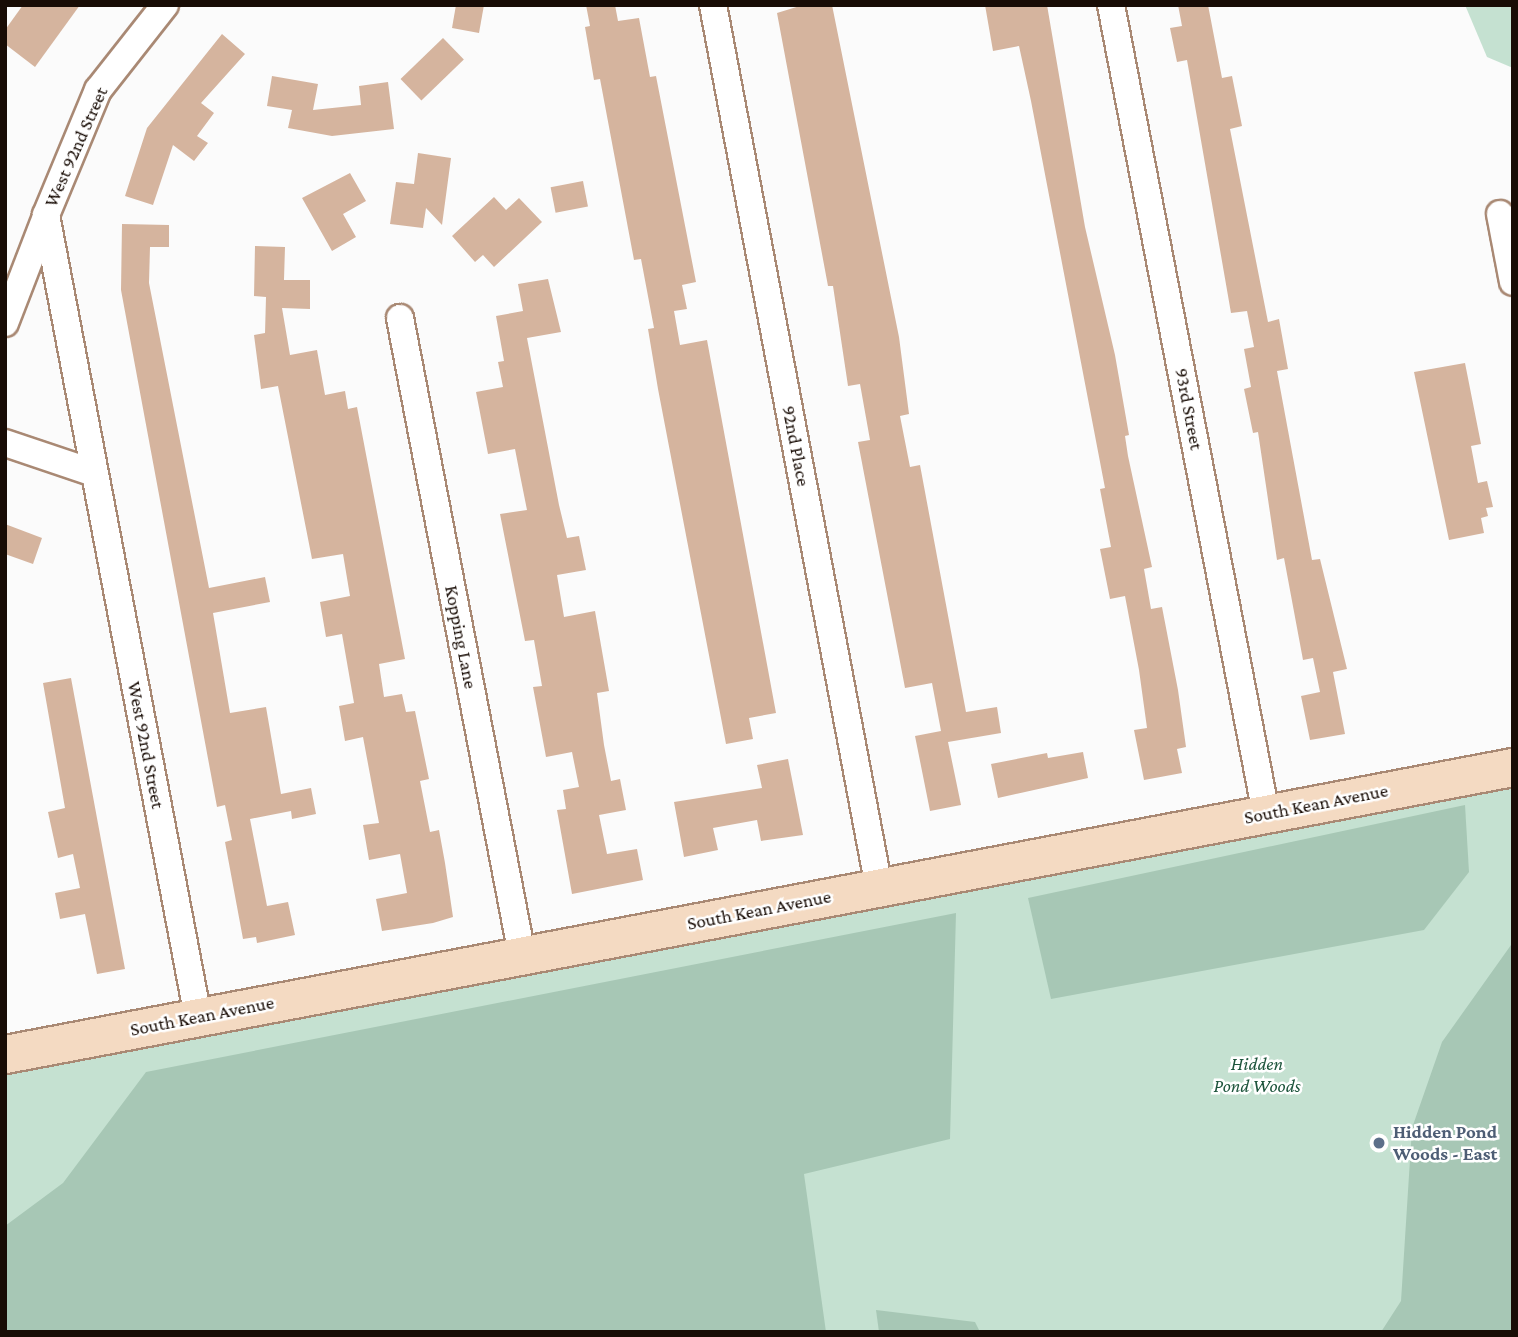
<!DOCTYPE html>
<html>
<head>
<meta charset="utf-8">
<style>
  body { margin:0 }
  #map { position:relative; width:1518px; height:1337px; overflow:hidden; background:#fbfbfb; font-family:"Crimson Pro",serif }
  div>[style] { position:absolute }
  [style*='--x'] { left:calc(var(--x)*1px); top:calc(var(--y)*1px); width:calc(var(--w)*1px); rotate:calc(var(--a)*1deg) }
  .green>* { inset:0; background:#c5e1d1 }
  .forest>* { inset:0; background:#a7c7b5 }
  .building>* { inset:0; background:#d5b49e; transform-origin:0 0 }
  .roads { filter:drop-shadow(2px 0 #a98974) drop-shadow(-2px 0 #a98974) drop-shadow(0 2px #a98974) drop-shadow(0 -2px #a98974) }
  .street>* { height:26px; margin:-13px; padding:0 13px; transform-origin:13px; border-radius:13px; background:#fff }
  .secondary>* { height:37px; margin:-18.5px; padding:0 18.5px; transform-origin:18.5px; border-radius:18.5px; background:#f4dac2 }
  .dots>* { width:19px; height:19px; translate:-50% -50%; box-sizing:border-box; border:4px solid #fff; border-radius:50% }
  span { translate:-50% -50%; white-space:nowrap; text-align:center; line-height:1.15; -webkit-text-stroke:5px #fff; paint-order:stroke }
  .street-label { font-size:19px; color:#180c05 }
  .park-label { font-size:19px; color:#1c543b; font-style:italic }
  .service-label { font-size:19px; color:#4e5e75; font-weight:700 }
  .left { translate:0 -50%; text-align:left }
  .frame { position:absolute; inset:0; border:7px solid #180c05; pointer-events:none }
</style>
</head>
<body>
<div id="map">
  <div class="green">
    <div style="clip-path:polygon(1465px 5px,1513px 5px,1513px 68px,1487px 57px)"></div>
    <div style="clip-path:polygon(1513px 765px,1513px 1332px,5px 1332px,5px 1056px)"></div>
  </div>
  <div class="forest">
    <div style="clip-path:polygon(1465px 805px,1469px 872px,1424px 930px,1051px 999px,1028px 898px)"></div>
    <div style="clip-path:polygon(956px 913px,950px 1139px,804px 1174px,826px 1332px,5px 1332px,5px 1226px,63px 1183px,146px 1072px)"></div>
    <div style="clip-path:polygon(1513px 937px,1513px 1332px,1381px 1332px,1401px 1301px,1412px 1128px,1442px 1042px,1511px 945px)"></div>
    <div style="clip-path:polygon(876px 1310px,975px 1322px,980px 1332px,879px 1332px)"></div>
  </div>
  <div class="building">
    <div style="clip-path:polygon(23px 5px,80px 5px,35px 67px,5px 44px,5px 30px)"></div>
    <div style="clip-path:polygon(456px 5px,484px 5px,479px 33px,452px 28px)"></div>
    <div style="clip-path:polygon(586px 5px,615px 5px,618px 21px,639px 18px,650px 77px,656px 76px,696px 282px,682px 285px,687px 309px,674px 311px,680px 345px,707px 340px,776px 713px,749px 718px,753px 739px,726px 744px,658px 389px,648px 329px,654px 328px,641px 259px,634px 260px,600px 79px,594px 80px,585px 27px,590px 26px)"></div>
    <div style="clip-path:polygon(803px 5px,832px 5px,899px 337px,909px 414px,900px 416px,910px 467px,920px 465px,966px 712px,997px 707px,1001px 733px,948px 742px,961px 805px,930px 811px,915px 736px,941px 731px,932px 683px,905px 688px,858px 442px,870px 440px,860px 384px,848px 386px,833px 286px,828px 286px,777px 13px)"></div>
    <div style="clip-path:polygon(985px 5px,1047px 5px,1085px 227px,1115px 355px,1129px 435px,1125px 436px,1128px 456px,1152px 567px,1144px 569px,1151px 609px,1162px 607px,1178px 690px,1186px 747px,1177px 749px,1182px 773px,1144px 780px,1134px 730px,1147px 728px,1139px 670px,1125px 596px,1110px 599px,1100px 549px,1111px 547px,1100px 489px,1105px 488px,1031px 101px,1019px 46px,993px 51px)"></div>
    <div style="clip-path:polygon(1178px 5px,1208px 5px,1222px 78px,1232px 76px,1242px 126px,1230px 129px,1268px 322px,1279px 319px,1288px 369px,1277px 371px,1312px 560px,1320px 559px,1347px 669px,1333px 672px,1345px 734px,1310px 740px,1301px 696px,1320px 692px,1313px 658px,1303px 660px,1284px 558px,1277px 560px,1258px 432px,1253px 433px,1244px 389px,1251px 387px,1244px 349px,1254px 347px,1247px 311px,1231px 313px,1187px 60px,1177px 62px,1170px 28px,1182px 26px)"></div>
    <div style="clip-path:polygon(222px 34px,245px 54px,201px 103px,214px 113px,197px 136px,208px 143px,194px 161px,173px 145px,153px 205px,125px 196px,147px 128px)"></div>
    <div style="left:443px;top:38px;width:30px;height:59px;rotate:46deg"></div>
    <div style="clip-path:polygon(272px 76px,318px 84px,313px 110px,361px 105px,359px 86px,388px 82px,394px 129px,332px 136px,288px 128px,292px 110px,267px 106px)"></div>
    <div style="clip-path:polygon(418px 153px,451px 158px,442px 225px,426px 208px,423px 228px,390px 224px,396px 182px,414px 184px)"></div>
    <div style="clip-path:polygon(350px 173px,366px 201px,343px 214px,356px 237px,332px 251px,302px 198px)"></div>
    <div style="left:583px;top:181px;width:26px;height:33px;rotate:79deg"></div>
    <div style="clip-path:polygon(494px 197px,506px 210px,519px 198px,542px 222px,494px 267px,483px 255px,475px 262px,452px 236px)"></div>
    <div style="clip-path:polygon(122px 224px,169px 225px,169px 247px,150px 247px,149px 283px,209px 588px,265px 577px,270px 602px,213px 613px,230px 713px,266px 707px,281px 794px,311px 788px,316px 814px,292px 819px,291px 811px,250px 819px,267px 906px,288px 902px,295px 935px,257px 943px,256px 937px,243px 939px,225px 842px,232px 840px,225px 805px,217px 807px,121px 290px)"></div>
    <div style="clip-path:polygon(255px 246px,285px 247px,284px 280px,310px 280px,310px 309px,282px 308px,290px 355px,317px 350px,325px 395px,345px 391px,348px 409px,357px 407px,405px 659px,379px 664px,384px 697px,402px 694px,406px 712px,415px 711px,429px 779px,420px 781px,430px 832px,439px 830px,445px 863px,453px 917px,433px 923px,382px 931px,376px 899px,407px 893px,400px 854px,369px 860px,363px 825px,379px 823px,363px 737px,345px 741px,339px 706px,354px 703px,342px 634px,326px 637px,320px 602px,350px 596px,343px 554px,312px 559px,278px 386px,261px 389px,254px 335px,265px 333px,266px 297px,254px 296px)"></div>
    <div style="clip-path:polygon(548px 279px,561px 332px,527px 338px,559px 505px,567px 538px,579px 536px,586px 570px,557px 575px,564px 617px,595px 611px,609px 691px,597px 693px,604px 745px,611px 781px,620px 779px,626px 810px,599px 815px,607px 854px,637px 849px,643px 880px,572px 894px,557px 810px,566px 809px,563px 790px,579px 787px,572px 752px,546px 757px,533px 687px,542px 686px,534px 640px,525px 641px,500px 514px,527px 510px,520px 475px,515px 449px,488px 454px,476px 392px,503px 387px,498px 362px,504px 361px,496px 316px,523px 311px,518px 284px)"></div>
    <div style="clip-path:polygon(1465px 363px,1481px 444px,1471px 446px,1478px 483px,1487px 481px,1493px 507px,1486px 508px,1488px 516px,1481px 518px,1484px 533px,1449px 540px,1414px 372px)"></div>
    <div style="clip-path:polygon(5px 524px,42px 538px,33px 564px,5px 554px)"></div>
    <div style="clip-path:polygon(71px 678px,125px 969px,97px 974px,85px 914px,60px 919px,55px 893px,80px 888px,73px 854px,58px 858px,48px 812px,65px 808px,43px 683px)"></div>
    <div style="clip-path:polygon(1083px 752px,1088px 778px,998px 798px,991px 764px,1047px 753px,1048px 758px)"></div>
    <div style="clip-path:polygon(788px 759px,803px 835px,761px 841px,757px 820px,713px 828px,718px 850px,684px 857px,674px 802px,762px 788px,757px 765px)"></div>
  </div>
  <div class="roads">
    <div class="street">
      <div style="--x:165;--y:5;--w:108;--a:128.2"></div>
      <div style="--x:98;--y:90;--w:135;--a:112.6"></div>
      <div style="--x:46;--y:215;--w:816;--a:79.27"></div>
      <div style="--x:713;--y:5;--w:898;--a:79.35"></div>
      <div style="--x:1111;--y:5;--w:824;--a:79.15"></div>
      <div style="--x:1500;--y:214;--w:69;--a:79.2"></div>
      <div style="--x:400;--y:318;--w:649;--a:79.16"></div>
      <div style="--x:5;--y:323;--w:114;--a:-68.9"></div>
      <div style="--x:5;--y:443;--w:94;--a:18.6"></div>
    </div>
    <div class="secondary">
      <div style="--x:5;--y:1054;--w:1535;--a:-10.78"></div>
    </div>
  </div>
  <div class="dots">
    <div style="left:1379px;top:1143px;background:#5c6f8a"></div>
  </div>
  <div class="street-label">
    <span style="left:76px;top:147px;rotate:-66deg">West 92nd Street</span>
    <span style="left:1189px;top:409px;rotate:79deg">93rd Street</span>
    <span style="left:796px;top:446px;rotate:79deg">92nd Place</span>
    <span style="left:461px;top:637px;rotate:79deg">Kopping Lane</span>
    <span style="left:146px;top:745px;rotate:79deg">West 92nd Street</span>
    <span style="left:1316px;top:804px;rotate:-11deg">South Kean Avenue</span>
    <span style="left:759px;top:910px;rotate:-11deg">South Kean Avenue</span>
    <span style="left:202px;top:1016px;rotate:-11deg">South Kean Avenue</span>
  </div>
  <div class="park-label">
    <span style="left:1257px;top:1075px">Hidden<br>Pond Woods</span>
  </div>
  <div class="service-label">
    <span class="left" style="left:1393px;top:1143px">Hidden Pond<br>Woods - East</span>
  </div>
  <div class="frame"></div>
</div>
</body>
</html>
